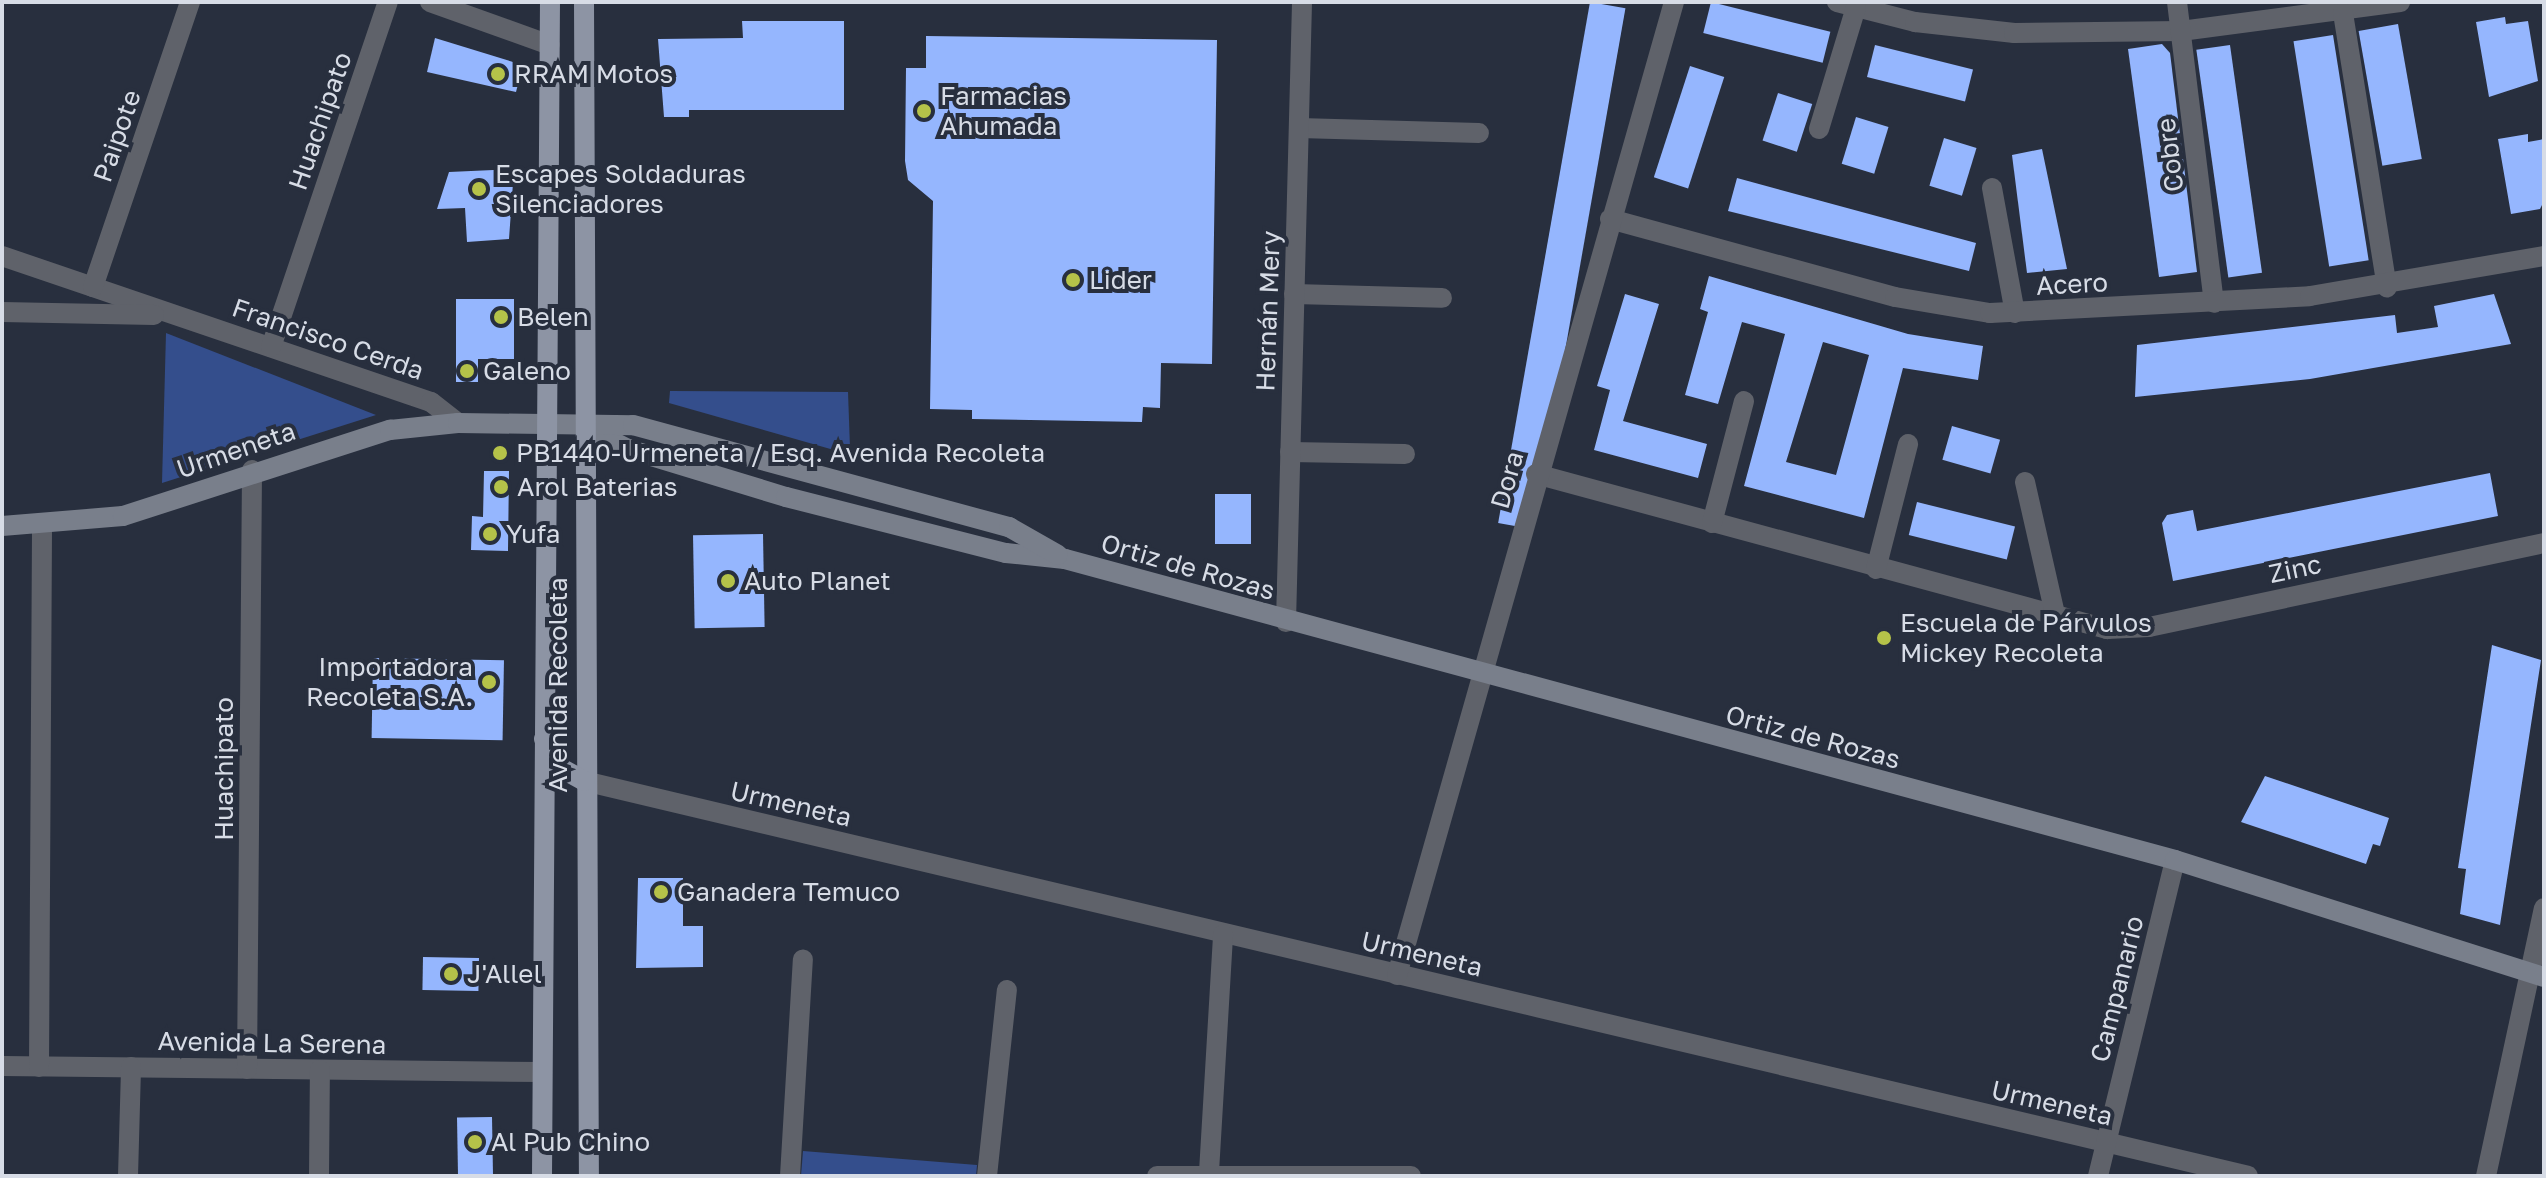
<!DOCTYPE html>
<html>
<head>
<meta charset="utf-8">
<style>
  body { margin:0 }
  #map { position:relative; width:2546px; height:1178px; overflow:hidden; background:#282f3e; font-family:"Golos Text",sans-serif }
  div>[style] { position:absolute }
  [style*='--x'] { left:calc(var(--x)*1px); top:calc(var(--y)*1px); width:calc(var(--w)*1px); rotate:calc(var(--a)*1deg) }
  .green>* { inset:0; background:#344e8c }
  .building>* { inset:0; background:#95b6fe; transform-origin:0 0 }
  .street>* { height:20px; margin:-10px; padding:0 10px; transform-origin:10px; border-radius:10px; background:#5f626a }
  .secondary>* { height:20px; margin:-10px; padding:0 10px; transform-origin:10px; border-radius:10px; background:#797f8b }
  .primary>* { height:20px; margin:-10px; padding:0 10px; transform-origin:10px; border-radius:10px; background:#8d94a4 }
  .dots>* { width:22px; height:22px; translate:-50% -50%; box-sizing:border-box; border:4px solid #282f3e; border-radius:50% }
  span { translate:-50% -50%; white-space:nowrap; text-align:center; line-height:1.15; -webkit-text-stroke:8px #282f3e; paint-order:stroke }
  .poi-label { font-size:26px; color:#d7dce6 }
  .left { translate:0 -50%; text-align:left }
  .right { translate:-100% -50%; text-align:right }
  .street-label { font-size:26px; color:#d7dce6 }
  .frame { position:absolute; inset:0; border:4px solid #d7dce6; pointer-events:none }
</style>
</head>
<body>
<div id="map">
  <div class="green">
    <div style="clip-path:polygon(166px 333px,376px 415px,162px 483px)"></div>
    <div style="clip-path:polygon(670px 391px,848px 392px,850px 448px,841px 452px,669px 403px)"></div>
    <div style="clip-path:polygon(803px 1151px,977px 1165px,976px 1176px,801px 1176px)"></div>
  </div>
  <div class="building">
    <div style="left:1590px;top:2px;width:36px;height:529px;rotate:10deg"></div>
    <div style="left:1711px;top:2px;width:123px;height:32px;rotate:14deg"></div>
    <div style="clip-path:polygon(2505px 17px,2506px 24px,2528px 21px,2538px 81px,2489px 97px,2476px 22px)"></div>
    <div style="clip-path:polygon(742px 21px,844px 21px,844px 110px,689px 110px,689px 117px,664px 117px,658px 39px,743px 38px)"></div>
    <div style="left:2398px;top:24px;width:137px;height:40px;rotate:80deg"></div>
    <div style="left:2333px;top:35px;width:228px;height:40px;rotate:81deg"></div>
    <div style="clip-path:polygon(926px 36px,1217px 40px,1212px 364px,1161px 363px,1160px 408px,1143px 407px,1142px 422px,972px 419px,972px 410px,930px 409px,933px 201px,908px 180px,905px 161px,906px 68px,926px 68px)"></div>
    <div style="clip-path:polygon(435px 38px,523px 65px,516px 92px,427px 72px)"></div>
    <div style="clip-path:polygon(2162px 44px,2170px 53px,2197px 272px,2159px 277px,2128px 49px)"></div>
    <div style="left:1875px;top:45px;width:101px;height:33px;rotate:14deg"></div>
    <div style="left:2230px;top:45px;width:230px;height:34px;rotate:82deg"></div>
    <div style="left:1690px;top:66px;width:36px;height:117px;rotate:18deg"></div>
    <div style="left:1778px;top:93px;width:36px;height:50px;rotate:18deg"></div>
    <div style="left:1856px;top:117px;width:34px;height:49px;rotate:17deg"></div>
    <div style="clip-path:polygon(2528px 134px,2528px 142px,2544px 139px,2544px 201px,2540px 209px,2511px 214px,2498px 139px)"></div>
    <div style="left:1944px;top:138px;width:34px;height:50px;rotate:17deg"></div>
    <div style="clip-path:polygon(2042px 149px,2067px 269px,2027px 273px,2012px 155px)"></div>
    <div style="clip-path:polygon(514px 169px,509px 239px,467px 242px,465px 208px,437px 209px,449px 172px)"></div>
    <div style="clip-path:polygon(1737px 178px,1976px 243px,1969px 271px,1728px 211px)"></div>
    <div style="clip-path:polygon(evenodd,1709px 276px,1908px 334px,1983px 346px,1978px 380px,1903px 368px,1864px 518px,1744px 486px,1785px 334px,1742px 322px,1718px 404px,1685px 395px,1708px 312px,1700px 309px,1709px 276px,1823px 342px,1869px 355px,1836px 475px,1786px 462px,1823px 342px)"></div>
    <div style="clip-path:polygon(1625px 294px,1659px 304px,1623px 421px,1707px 444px,1698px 478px,1594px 450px,1610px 390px,1597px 386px)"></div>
    <div style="clip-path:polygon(2494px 294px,2511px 344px,2310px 379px,2135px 397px,2137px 345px,2395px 315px,2397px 333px,2438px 327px,2434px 306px)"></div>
    <div style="clip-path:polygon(456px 299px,514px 299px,514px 359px,478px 359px,478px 382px,456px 382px)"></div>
    <div style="left:1952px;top:426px;width:50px;height:35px;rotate:16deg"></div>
    <div style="clip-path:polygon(484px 471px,509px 471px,508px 551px,471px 550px,472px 516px,483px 517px)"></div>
    <div style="clip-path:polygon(2490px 473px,2498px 516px,2173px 581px,2162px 523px,2167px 515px,2193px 510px,2197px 531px)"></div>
    <div style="left:1215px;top:494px;width:36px;height:50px"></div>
    <div style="left:1917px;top:502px;width:101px;height:34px;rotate:14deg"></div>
    <div style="left:763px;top:534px;width:93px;height:70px;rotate:89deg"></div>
    <div style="clip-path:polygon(2492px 645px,2541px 660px,2500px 925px,2460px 914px,2466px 869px,2458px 868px)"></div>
    <div style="left:373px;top:658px;width:131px;height:80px;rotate:1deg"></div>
    <div style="clip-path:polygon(2265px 776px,2389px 818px,2380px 846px,2373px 844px,2366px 864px,2241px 822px)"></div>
    <div style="clip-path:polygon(638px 878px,683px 878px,683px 926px,703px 926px,703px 967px,636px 968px)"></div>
    <div style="left:423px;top:957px;width:56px;height:33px;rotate:1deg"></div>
    <div style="left:492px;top:1117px;width:59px;height:35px;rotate:89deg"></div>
  </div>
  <div class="street">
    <div style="--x:430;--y:2;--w:127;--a:19.7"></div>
    <div style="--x:1837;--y:2;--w:81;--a:14.4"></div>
    <div style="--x:1915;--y:22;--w:100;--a:6.3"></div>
    <div style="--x:2014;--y:33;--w:167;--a:-0.7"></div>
    <div style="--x:2181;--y:31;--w:221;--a:-7.5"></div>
    <div style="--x:2177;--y:2;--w:303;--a:83"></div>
    <div style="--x:2343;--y:13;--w:278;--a:80.9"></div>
    <div style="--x:1299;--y:128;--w:180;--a:1.6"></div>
    <div style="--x:1819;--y:129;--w:127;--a:-73.1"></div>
    <div style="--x:1992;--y:188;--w:127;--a:79.6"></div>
    <div style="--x:1610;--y:219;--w:295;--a:15.3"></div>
    <div style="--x:1895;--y:297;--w:96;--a:9.6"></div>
    <div style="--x:1990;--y:313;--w:320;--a:-3"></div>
    <div style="--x:2310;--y:296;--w:237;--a:-9.7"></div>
    <div style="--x:2;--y:256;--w:453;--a:18.8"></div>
    <div style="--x:431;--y:402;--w:34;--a:38"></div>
    <div style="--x:93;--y:287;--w:301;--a:-71.2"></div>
    <div style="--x:1294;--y:294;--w:148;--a:1.5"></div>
    <div style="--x:2;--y:312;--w:152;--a:1.1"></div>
    <div style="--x:271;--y:347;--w:364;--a:-71.3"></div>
    <div style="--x:1290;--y:452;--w:115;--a:1"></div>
    <div style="--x:1536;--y:474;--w:592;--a:15.19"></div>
    <div style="--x:2107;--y:629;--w:42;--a:-2.7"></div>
    <div style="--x:2149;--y:627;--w:404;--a:-12"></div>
    <div style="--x:2025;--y:482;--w:139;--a:77.2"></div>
    <div style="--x:1712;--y:523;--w:126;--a:-75.3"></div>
    <div style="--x:1876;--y:569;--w:129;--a:-75.6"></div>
    <div style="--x:1286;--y:622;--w:620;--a:-88.52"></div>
    <div style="--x:584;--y:781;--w:1710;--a:13.35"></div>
    <div style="--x:1397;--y:975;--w:1012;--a:-74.11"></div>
    <div style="--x:2;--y:1066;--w:540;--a:0.64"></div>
    <div style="--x:39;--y:1067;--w:541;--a:-89.68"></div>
    <div style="--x:247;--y:1069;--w:599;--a:-89.52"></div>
    <div style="--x:1209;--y:1172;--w:238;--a:-86.6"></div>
    <div style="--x:128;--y:1176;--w:109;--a:-88.4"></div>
    <div style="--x:319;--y:1176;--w:106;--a:-89.5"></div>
    <div style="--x:790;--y:1176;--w:217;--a:-86.6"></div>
    <div style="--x:987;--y:1176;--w:187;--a:-83.9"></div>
    <div style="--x:1157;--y:1176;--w:254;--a:0"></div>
    <div style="--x:2098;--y:1176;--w:325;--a:-76.3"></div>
    <div style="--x:2486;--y:1176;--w:274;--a:-77.8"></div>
  </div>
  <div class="secondary">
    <div style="--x:584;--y:427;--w:49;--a:26.6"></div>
    <div style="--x:628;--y:449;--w:165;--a:16.9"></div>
    <div style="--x:786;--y:497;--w:227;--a:14.3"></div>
    <div style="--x:1006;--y:553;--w:59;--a:5.8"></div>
    <div style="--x:1065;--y:559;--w:1150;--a:15.17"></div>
    <div style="--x:2175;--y:860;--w:387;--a:17.6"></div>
    <div style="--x:2;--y:526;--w:121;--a:-4.7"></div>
    <div style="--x:123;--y:516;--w:281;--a:-17.9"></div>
    <div style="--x:390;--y:430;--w:68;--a:-5.9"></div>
    <div style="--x:458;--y:423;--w:175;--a:0.7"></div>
    <div style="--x:633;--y:425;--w:390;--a:15.2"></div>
    <div style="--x:1009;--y:527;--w:56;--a:29.7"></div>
  </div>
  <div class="primary">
    <div style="--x:584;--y:2;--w:1174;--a:89.76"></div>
    <div style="--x:544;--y:739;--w:32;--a:62"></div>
    <div style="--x:559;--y:767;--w:29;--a:29"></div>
    <div style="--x:542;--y:1176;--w:1174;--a:-89.61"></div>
  </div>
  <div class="dots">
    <div style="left:498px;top:74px;background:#b5c249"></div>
    <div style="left:924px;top:111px;background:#b5c249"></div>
    <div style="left:479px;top:189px;background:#b5c249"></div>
    <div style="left:1073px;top:280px;background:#b5c249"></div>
    <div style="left:501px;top:317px;background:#b5c249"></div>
    <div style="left:467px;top:371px;background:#b5c249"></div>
    <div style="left:500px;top:453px;background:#b5c249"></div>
    <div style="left:501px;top:487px;background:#b5c249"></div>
    <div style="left:490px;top:534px;background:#b5c249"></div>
    <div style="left:728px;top:581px;background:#b5c249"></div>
    <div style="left:1884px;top:638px;background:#b5c249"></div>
    <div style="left:489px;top:682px;background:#b5c249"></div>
    <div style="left:661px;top:892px;background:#b5c249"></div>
    <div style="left:451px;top:974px;background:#b5c249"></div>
    <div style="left:475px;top:1142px;background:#b5c249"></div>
  </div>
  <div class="poi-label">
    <span class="left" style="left:514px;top:74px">RRAM Motos</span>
    <span class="left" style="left:940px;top:111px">Farmacias<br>Ahumada</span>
    <span class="left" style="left:495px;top:189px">Escapes Soldaduras<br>Silenciadores</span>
    <span class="left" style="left:1089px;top:280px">Lider</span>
    <span class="left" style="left:517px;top:317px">Belen</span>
    <span class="left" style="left:483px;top:371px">Galeno</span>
    <span class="left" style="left:516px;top:453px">PB1440-Urmeneta / Esq. Avenida Recoleta</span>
    <span class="left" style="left:517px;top:487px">Arol Baterias</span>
    <span class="left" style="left:506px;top:534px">Yufa</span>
    <span class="left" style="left:744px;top:581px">Auto Planet</span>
    <span class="left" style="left:1900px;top:638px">Escuela de Párvulos<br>Mickey Recoleta</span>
    <span class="right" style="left:473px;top:682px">Importadora<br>Recoleta S.A.</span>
    <span class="left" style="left:677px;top:892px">Ganadera Temuco</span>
    <span class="left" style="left:467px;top:974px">J'Allel</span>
    <span class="left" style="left:491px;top:1142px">Al Pub Chino</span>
  </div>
  <div class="street-label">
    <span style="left:320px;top:121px;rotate:-71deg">Huachipato</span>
    <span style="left:117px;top:136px;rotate:-71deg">Paipote</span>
    <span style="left:2170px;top:155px;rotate:-97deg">Cobre</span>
    <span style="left:2072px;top:284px;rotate:-3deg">Acero</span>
    <span style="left:1268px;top:311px;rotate:-88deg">Hernán Mery</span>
    <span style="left:328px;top:339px;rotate:19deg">Francisco Cerda</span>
    <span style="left:236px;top:450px;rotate:-19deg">Urmeneta</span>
    <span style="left:1507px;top:480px;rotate:-74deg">Dora</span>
    <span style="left:1188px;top:567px;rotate:16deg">Ortiz de Rozas</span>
    <span style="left:2295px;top:569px;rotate:-12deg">Zinc</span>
    <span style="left:558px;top:685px;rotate:-90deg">Avenida Recoleta</span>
    <span style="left:1813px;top:737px;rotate:15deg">Ortiz de Rozas</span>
    <span style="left:224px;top:769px;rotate:-90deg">Huachipato</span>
    <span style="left:791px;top:804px;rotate:13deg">Urmeneta</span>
    <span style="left:1422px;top:954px;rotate:13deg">Urmeneta</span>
    <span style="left:2117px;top:989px;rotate:-76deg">Campanario</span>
    <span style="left:272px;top:1043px;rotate:1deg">Avenida La Serena</span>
    <span style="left:2052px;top:1103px;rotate:13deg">Urmeneta</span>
  </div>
  <div class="frame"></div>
</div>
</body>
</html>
